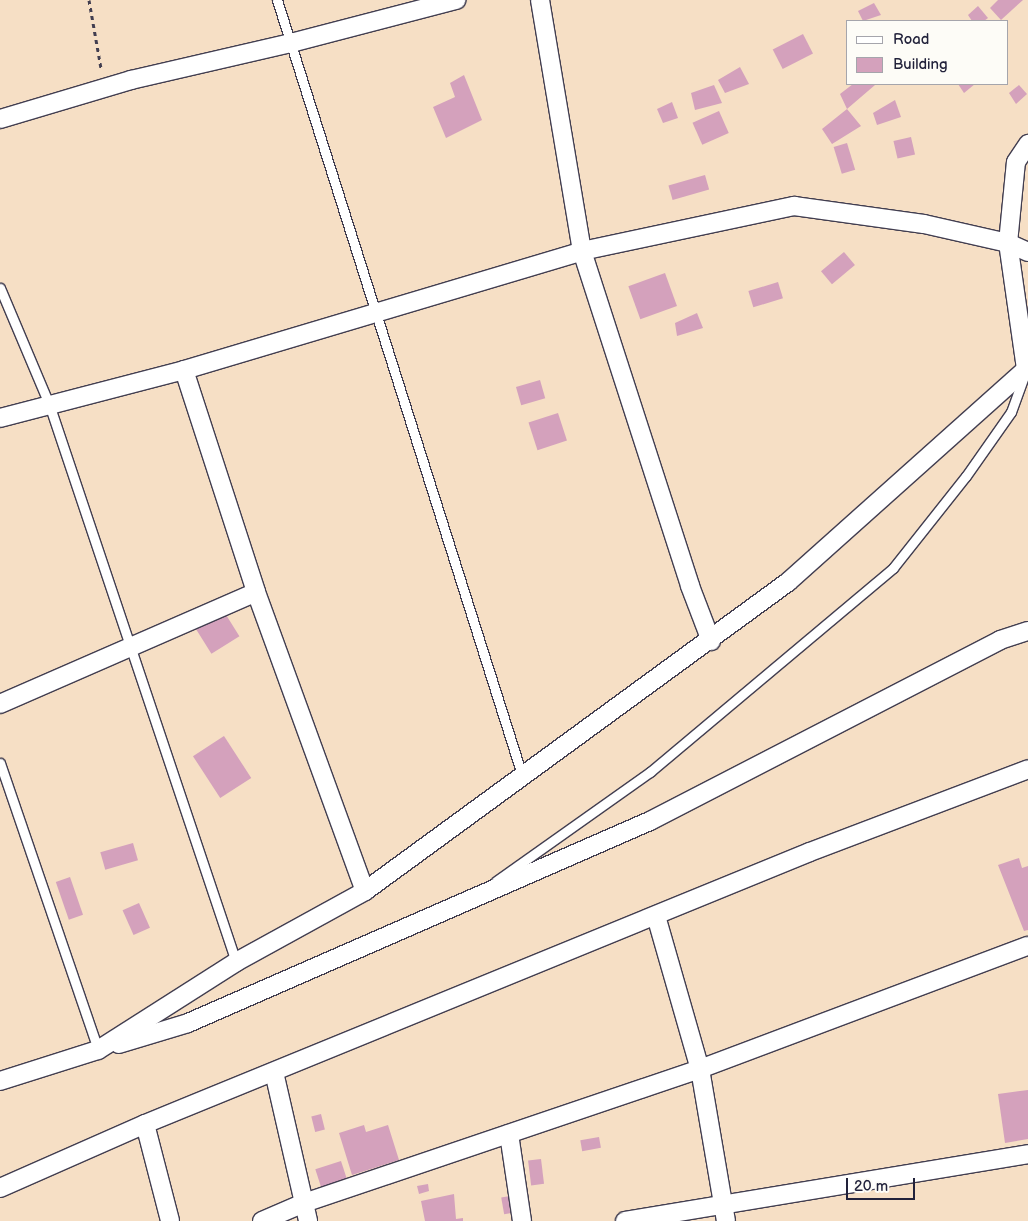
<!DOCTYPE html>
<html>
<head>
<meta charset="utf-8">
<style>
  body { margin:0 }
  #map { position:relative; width:1028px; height:1221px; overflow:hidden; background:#f6dfc5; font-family:"Balsamiq Sans",sans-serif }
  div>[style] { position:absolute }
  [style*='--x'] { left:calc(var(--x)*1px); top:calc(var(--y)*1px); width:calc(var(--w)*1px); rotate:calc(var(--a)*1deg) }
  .building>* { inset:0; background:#d4a1bc; transform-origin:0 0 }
  .path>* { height:3px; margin-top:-1.5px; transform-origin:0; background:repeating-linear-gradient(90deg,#423e50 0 4px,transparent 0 8px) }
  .roads { filter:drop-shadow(1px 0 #423e50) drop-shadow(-1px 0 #423e50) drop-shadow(0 1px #423e50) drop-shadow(0 -1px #423e50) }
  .lane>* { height:9px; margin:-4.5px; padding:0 4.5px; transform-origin:4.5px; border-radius:4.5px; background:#fff }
  .street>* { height:18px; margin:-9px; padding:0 9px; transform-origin:9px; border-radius:9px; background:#fff }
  span { translate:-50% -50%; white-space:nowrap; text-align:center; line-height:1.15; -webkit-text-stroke:5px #fdfcf7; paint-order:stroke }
  .legend { position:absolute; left:846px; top:20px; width:162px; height:65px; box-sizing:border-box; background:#fdfcf7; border:1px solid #a5a5ac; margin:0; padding:6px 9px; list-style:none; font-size:15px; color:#22223b }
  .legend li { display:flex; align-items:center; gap:10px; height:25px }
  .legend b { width:25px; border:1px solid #a5a5ac }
  .scale { position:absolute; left:846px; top:1178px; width:69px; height:22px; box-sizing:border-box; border:2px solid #22223b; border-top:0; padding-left:6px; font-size:15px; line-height:18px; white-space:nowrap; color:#22223b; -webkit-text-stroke:4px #fdfcf7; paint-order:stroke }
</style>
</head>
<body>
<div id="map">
  <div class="building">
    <div style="clip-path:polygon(998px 0,1023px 0,1001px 20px,990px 8px)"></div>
    <div style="clip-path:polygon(874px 3px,881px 15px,863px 21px,858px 11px)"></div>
    <div style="clip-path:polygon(978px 6px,988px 18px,984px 21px,972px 21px,968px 15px)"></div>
    <div style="left:803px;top:34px;width:22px;height:34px;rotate:63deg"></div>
    <div style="clip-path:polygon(740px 67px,749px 84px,725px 93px,718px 80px)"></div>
    <div style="clip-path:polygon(464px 75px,482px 120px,446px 138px,433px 107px,455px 97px,450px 83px)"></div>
    <div style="clip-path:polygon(853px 84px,875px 85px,847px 109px,861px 126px,832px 144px,822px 129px,847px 109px,840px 94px)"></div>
    <div style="clip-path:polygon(958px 84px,975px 84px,964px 93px)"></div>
    <div style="clip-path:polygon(714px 85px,722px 103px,695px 110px,691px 93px)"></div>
    <div style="clip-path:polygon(1019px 85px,1027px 94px,1016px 104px,1009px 93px)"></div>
    <div style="clip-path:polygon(895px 100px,901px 117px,877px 125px,873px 113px)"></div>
    <div style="clip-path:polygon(672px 102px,678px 118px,663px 123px,657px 109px)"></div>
    <div style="left:719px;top:111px;width:24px;height:29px;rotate:66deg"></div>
    <div style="left:911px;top:137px;width:18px;height:18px;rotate:77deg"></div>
    <div style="left:847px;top:143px;width:28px;height:14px;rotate:73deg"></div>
    <div style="left:705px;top:175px;width:15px;height:38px;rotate:74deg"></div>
    <div style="left:844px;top:252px;width:17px;height:30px;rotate:50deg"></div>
    <div style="left:665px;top:273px;width:35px;height:39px;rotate:70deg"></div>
    <div style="left:778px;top:282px;width:17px;height:31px;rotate:73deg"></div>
    <div style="clip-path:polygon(697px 313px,703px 328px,677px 336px,675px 323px)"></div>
    <div style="left:540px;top:380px;width:19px;height:25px;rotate:74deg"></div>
    <div style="left:558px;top:413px;width:29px;height:31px;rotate:72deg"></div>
    <div style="left:223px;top:610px;width:31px;height:33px;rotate:58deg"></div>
    <div style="left:224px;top:736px;width:50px;height:37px;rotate:57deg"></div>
    <div style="left:133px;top:843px;width:18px;height:34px;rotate:74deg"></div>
    <div style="clip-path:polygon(1019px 858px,1022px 868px,1028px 866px,1028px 930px,1024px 931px,998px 865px)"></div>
    <div style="left:70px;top:877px;width:40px;height:15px;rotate:71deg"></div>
    <div style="left:139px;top:903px;width:27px;height:18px;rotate:66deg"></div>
    <div style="clip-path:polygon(1028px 1090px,1028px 1139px,1005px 1143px,998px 1094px)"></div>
    <div style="left:321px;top:1114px;width:16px;height:10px;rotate:76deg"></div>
    <div style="clip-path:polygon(364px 1125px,366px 1132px,388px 1125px,399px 1160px,352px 1175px,339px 1133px)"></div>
    <div style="left:599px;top:1137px;width:11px;height:19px;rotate:80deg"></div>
    <div style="left:541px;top:1159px;width:25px;height:13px;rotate:83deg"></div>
    <div style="left:341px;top:1161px;width:23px;height:27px;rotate:72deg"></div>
    <div style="clip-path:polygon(428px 1184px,429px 1191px,419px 1194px,417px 1186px)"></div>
    <div style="clip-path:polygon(454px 1194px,456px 1219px,463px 1218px,463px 1221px,425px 1221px,421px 1201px)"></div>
    <div style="left:515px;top:1195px;width:17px;height:14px;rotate:80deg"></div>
  </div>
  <div class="path">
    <div style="--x:89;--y:0;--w:69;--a:80"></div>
  </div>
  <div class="roads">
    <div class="lane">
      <div style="--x:277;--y:0;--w:813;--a:72.46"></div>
      <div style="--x:0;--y:288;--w:126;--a:67.1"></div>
      <div style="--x:49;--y:404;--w:589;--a:71.47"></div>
      <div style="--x:0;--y:763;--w:303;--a:71.1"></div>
      <div style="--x:496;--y:881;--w:189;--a:-35.3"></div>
      <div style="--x:650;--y:772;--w:317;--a:-40"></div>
      <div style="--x:893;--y:568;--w:117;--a:-51.6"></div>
      <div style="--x:966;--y:476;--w:78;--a:-54.9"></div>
      <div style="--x:1011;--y:412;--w:38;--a:-70"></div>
    </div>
    <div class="street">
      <div style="--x:540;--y:0;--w:254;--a:80.5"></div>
      <div style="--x:582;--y:251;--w:352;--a:72.1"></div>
      <div style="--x:690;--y:586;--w:59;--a:69.1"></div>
      <div style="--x:0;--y:119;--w:137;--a:-16.6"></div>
      <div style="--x:131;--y:80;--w:164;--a:-13"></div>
      <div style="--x:291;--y:43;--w:171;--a:-14.6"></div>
      <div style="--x:184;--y:370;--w:233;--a:72"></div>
      <div style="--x:256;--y:592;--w:318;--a:70"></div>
      <div style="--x:0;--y:418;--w:190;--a:-14.6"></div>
      <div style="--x:184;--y:370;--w:415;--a:-16.6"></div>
      <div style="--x:582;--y:251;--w:217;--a:-12"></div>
      <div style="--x:794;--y:206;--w:131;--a:7.9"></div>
      <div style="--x:924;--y:224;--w:86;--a:12.7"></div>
      <div style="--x:1008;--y:243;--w:22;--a:24"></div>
      <div style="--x:0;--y:704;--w:279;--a:-23.6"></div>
      <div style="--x:656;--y:916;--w:159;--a:74"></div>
      <div style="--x:700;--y:1069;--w:154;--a:80.3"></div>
      <div style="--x:119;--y:1044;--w:72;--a:-16.9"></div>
      <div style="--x:188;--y:1023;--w:504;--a:-23.62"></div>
      <div style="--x:650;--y:821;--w:394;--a:-27.3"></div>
      <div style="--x:1000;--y:640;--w:29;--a:-18"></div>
      <div style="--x:274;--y:1072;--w:153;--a:77.1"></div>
      <div style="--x:0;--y:1081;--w:103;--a:-17.6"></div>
      <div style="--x:98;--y:1050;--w:164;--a:-32.5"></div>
      <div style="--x:236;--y:962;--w:147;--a:-28.8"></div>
      <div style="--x:365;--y:891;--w:524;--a:-36.15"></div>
      <div style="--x:788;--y:582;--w:319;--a:-41.8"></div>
      <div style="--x:1026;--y:369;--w:127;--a:-98.1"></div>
      <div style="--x:1008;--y:243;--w:81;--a:-84.4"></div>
      <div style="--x:1016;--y:162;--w:22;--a:-56"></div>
      <div style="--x:145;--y:1124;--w:100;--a:75.5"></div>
      <div style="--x:509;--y:1134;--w:88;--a:81.5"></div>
      <div style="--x:0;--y:1188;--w:158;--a:-23.8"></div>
      <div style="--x:145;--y:1124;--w:718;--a:-22.25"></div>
      <div style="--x:810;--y:852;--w:233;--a:-20.8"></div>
      <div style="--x:262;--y:1221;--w:46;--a:-23.2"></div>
      <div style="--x:304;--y:1203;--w:418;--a:-18.7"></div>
      <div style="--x:700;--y:1069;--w:350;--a:-20.6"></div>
      <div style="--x:625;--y:1221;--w:409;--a:-9.4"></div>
    </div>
  </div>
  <ul class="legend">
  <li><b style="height:6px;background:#fff"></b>Road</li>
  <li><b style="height:14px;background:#d4a1bc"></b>Building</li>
  </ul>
  <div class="scale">20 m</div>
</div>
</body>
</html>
